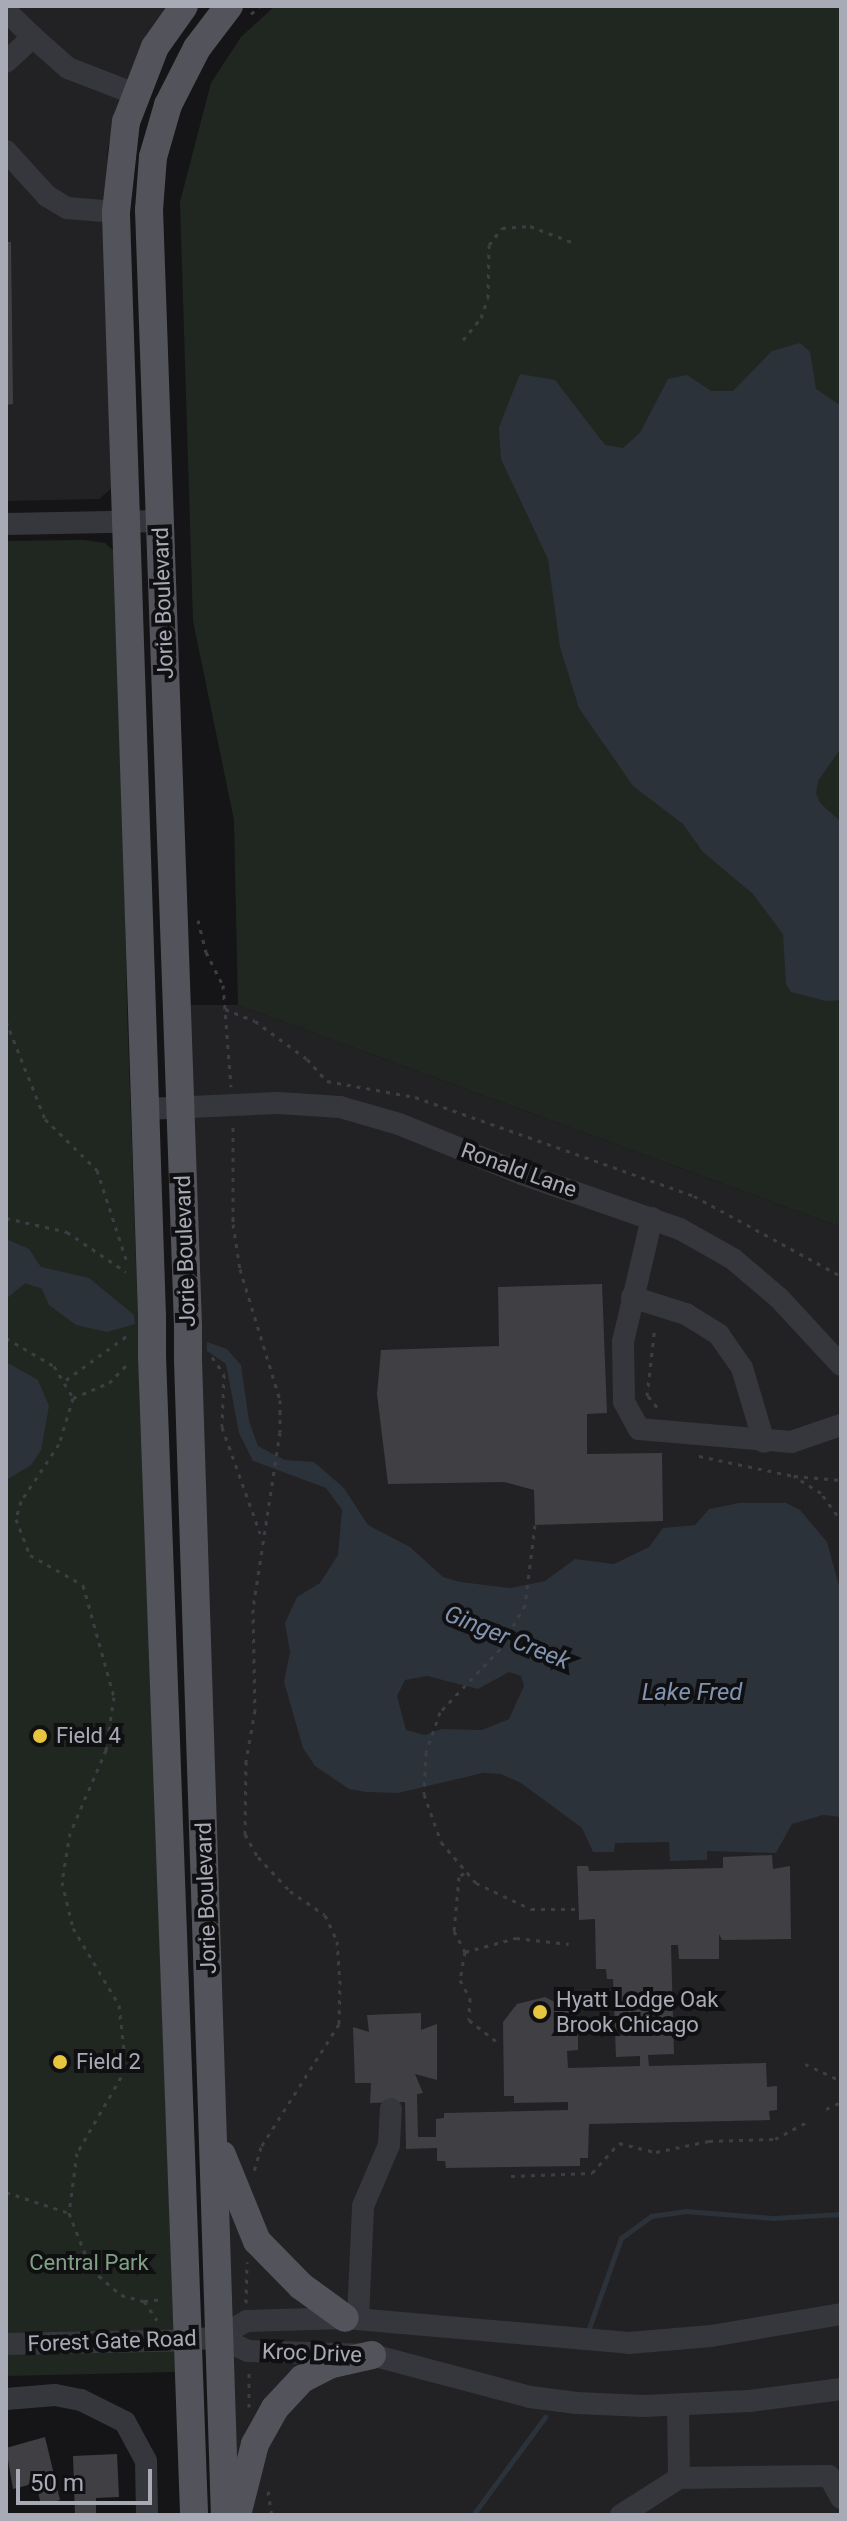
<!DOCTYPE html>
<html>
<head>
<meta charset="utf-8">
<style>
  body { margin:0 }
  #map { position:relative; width:847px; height:2521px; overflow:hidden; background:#151517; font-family:Roboto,sans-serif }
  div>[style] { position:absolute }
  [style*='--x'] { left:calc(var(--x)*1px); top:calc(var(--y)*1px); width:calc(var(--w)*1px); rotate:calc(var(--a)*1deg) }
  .built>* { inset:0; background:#222124 }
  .green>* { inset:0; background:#202721 }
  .water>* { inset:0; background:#2c323a }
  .stream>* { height:5px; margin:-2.5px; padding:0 2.5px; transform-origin:2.5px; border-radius:2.5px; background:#2c323a }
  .building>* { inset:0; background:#403f44 }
  .path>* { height:3px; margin-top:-1.5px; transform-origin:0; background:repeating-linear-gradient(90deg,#3d3d43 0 4px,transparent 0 10px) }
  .minor>* { height:22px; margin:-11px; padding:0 11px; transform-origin:11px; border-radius:11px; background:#36373c }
  .major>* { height:28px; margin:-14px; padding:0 14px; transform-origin:14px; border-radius:14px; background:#53535b }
  .major-bridge>* { height:28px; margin:-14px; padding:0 14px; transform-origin:14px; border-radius:14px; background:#53535b }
  .dots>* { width:22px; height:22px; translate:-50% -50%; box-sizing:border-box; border:4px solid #101012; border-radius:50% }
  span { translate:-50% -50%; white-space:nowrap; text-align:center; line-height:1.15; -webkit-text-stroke:8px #101012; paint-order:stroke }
  .street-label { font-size:22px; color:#a8aab6 }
  .poi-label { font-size:22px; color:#a8aab6 }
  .left { translate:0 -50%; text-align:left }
  .park-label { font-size:22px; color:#80a086 }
  .water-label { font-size:24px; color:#8193af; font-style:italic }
  .frame { position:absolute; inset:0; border:8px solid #a8aab6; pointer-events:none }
  .scale { position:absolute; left:16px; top:2469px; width:136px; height:36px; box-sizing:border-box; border:4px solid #a8aab6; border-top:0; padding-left:10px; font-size:24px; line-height:28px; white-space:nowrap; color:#a8aab6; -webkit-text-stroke:6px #101012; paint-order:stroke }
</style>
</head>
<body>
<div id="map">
  <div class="built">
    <div style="clip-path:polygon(6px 6px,167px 6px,117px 111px,108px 148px,105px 194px,113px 487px,99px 499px,6px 501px)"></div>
    <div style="clip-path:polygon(189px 1005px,238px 1005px,841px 1227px,841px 2515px,235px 2515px)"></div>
  </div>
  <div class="green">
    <div style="clip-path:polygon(275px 6px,841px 6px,841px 1227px,238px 1005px,234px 820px,193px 621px,180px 202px,211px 83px,241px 37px)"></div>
    <div style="clip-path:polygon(84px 540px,105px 543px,115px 552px,118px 567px,127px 1008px,175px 2372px,6px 2376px,6px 541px)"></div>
  </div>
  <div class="water">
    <div style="clip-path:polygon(800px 343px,810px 352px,816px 389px,841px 406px,841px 748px,818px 781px,816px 793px,820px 803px,841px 822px,841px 1000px,826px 1001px,791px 992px,786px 984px,783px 934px,753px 894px,703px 852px,683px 824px,633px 786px,579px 708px,560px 647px,548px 559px,501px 459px,499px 427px,520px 374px,555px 380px,605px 445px,623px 448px,640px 433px,668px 379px,687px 375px,711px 391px,733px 391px,772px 351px)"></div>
    <div style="clip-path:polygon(6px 1239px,29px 1249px,41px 1267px,89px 1278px,134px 1315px,135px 1324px,107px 1332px,76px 1325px,49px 1305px,39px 1282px,24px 1284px,6px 1299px)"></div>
    <div style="clip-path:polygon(evenodd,207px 1342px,227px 1349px,241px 1365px,249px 1421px,258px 1446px,285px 1460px,314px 1462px,344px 1488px,368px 1525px,410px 1547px,443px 1577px,460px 1582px,511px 1588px,545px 1581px,575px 1559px,614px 1564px,649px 1547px,663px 1528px,695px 1525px,709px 1509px,739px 1503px,786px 1503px,800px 1510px,827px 1542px,841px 1593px,841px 1817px,823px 1815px,792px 1824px,776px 1853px,707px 1851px,707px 1860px,670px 1861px,669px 1842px,615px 1843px,614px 1852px,593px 1852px,582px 1828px,521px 1783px,501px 1774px,483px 1773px,398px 1793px,366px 1792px,349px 1789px,315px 1766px,303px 1748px,284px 1682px,290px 1652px,285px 1623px,297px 1597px,320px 1583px,338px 1555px,342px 1510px,326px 1488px,253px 1461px,239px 1433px,226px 1364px,207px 1351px,207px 1342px,509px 1672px,521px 1676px,524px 1686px,509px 1719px,482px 1730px,441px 1729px,425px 1735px,406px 1730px,397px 1696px,405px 1680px,427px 1676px,478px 1689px,509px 1672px)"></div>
    <div style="clip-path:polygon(6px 1362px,38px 1380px,49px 1406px,41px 1450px,31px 1465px,6px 1480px)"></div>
  </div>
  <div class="stream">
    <div style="--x:25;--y:1280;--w:22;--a:18"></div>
    <div style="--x:589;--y:2328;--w:96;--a:-70.4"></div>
    <div style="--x:621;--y:2238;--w:37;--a:-36"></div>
    <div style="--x:651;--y:2216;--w:34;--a:-8"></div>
    <div style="--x:685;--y:2211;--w:88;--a:4.5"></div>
    <div style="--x:773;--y:2218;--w:68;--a:-3.4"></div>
    <div style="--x:473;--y:2515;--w:122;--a:-53.7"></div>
  </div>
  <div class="building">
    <div style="clip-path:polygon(6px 242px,11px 242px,13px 404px,6px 405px)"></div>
    <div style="clip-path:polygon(602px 1284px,607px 1413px,587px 1414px,587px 1454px,662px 1453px,663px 1521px,535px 1525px,534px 1490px,504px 1482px,388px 1484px,377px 1394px,381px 1350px,499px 1346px,498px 1287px)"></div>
    <div style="clip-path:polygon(772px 1855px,773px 1869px,790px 1866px,791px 1939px,722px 1940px,719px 1934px,719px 1959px,679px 1959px,678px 1945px,671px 1945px,674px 2054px,648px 2055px,649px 2066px,766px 2063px,767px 2087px,777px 2086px,777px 2110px,769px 2111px,770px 2120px,589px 2124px,588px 2158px,580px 2158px,580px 2166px,446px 2168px,445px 2161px,437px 2161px,437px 2148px,406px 2149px,405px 2102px,370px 2103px,371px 2083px,355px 2083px,353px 2027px,369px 2032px,367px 2015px,421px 2013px,421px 2030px,437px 2024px,437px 2080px,415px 2074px,423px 2093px,417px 2094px,418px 2137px,436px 2137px,436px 2119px,444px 2118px,444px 2113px,568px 2110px,568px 2102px,514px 2103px,514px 2096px,504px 2096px,503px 2022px,517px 2004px,545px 1997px,570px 2010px,578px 2026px,578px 2050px,567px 2051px,568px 2068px,640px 2066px,640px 2056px,616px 2057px,613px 1979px,607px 1979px,606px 1969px,596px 1969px,595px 1919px,579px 1920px,577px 1866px,588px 1866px,589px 1871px,723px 1868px,723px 1857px)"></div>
    <div style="clip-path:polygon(45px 2437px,60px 2500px,41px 2505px,36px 2483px,13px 2489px,6px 2448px)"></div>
    <div style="clip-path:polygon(117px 2454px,119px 2497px,96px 2498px,96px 2515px,75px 2515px,73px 2456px)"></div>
  </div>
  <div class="path">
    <div style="--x:251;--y:14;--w:12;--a:-42"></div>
    <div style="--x:463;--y:340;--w:28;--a:-51"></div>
    <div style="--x:481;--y:318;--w:21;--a:-71"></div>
    <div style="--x:488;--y:298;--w:53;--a:-88.9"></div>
    <div style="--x:489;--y:245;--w:21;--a:-53"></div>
    <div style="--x:502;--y:228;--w:28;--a:-4"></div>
    <div style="--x:530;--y:226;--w:45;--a:20.9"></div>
    <div style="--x:198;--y:920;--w:33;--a:76"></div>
    <div style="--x:206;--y:952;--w:37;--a:63"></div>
    <div style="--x:223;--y:985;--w:102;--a:85.5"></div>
    <div style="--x:225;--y:1009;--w:32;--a:22"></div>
    <div style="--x:255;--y:1021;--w:64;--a:36.2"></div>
    <div style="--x:307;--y:1059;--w:30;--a:48"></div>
    <div style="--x:327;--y:1081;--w:89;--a:10.3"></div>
    <div style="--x:415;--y:1097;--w:296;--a:19.5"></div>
    <div style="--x:694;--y:1196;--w:167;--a:28.6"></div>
    <div style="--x:6;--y:1021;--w:105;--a:68.3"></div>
    <div style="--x:45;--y:1119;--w:73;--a:44.4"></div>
    <div style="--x:97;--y:1170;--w:94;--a:72"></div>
    <div style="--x:233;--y:1127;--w:97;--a:90"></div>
    <div style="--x:233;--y:1224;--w:46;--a:81.2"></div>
    <div style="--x:240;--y:1269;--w:137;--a:73"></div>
    <div style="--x:280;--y:1400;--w:32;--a:90"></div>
    <div style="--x:280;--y:1432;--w:179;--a:98.7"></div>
    <div style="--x:253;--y:1609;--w:101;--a:88.9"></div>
    <div style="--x:255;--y:1710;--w:52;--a:100"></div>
    <div style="--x:246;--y:1761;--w:73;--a:90.8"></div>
    <div style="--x:245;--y:1834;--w:26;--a:61"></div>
    <div style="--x:258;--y:1857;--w:47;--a:46.7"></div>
    <div style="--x:290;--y:1891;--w:42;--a:34.4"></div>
    <div style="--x:325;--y:1915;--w:29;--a:65"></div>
    <div style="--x:337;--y:1941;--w:39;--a:86"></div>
    <div style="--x:340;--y:1980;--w:44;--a:91.3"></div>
    <div style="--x:339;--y:2024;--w:146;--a:122.4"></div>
    <div style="--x:261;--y:2147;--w:26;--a:106"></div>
    <div style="--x:6;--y:1218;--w:63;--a:12.9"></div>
    <div style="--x:67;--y:1232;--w:71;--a:34.1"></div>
    <div style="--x:6;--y:1338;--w:56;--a:30.3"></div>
    <div style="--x:54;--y:1366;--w:37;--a:59"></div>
    <div style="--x:73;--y:1398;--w:48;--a:106.9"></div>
    <div style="--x:59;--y:1444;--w:69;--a:123.7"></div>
    <div style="--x:21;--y:1501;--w:19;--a:106"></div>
    <div style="--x:16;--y:1519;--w:39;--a:69"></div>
    <div style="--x:30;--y:1555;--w:61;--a:29.5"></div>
    <div style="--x:83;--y:1585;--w:116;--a:74.5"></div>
    <div style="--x:114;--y:1697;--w:54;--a:98.6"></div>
    <div style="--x:106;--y:1750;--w:90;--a:113.4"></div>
    <div style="--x:70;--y:1833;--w:50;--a:99.3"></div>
    <div style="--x:62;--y:1882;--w:47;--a:76.6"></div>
    <div style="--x:73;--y:1928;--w:90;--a:59.1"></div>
    <div style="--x:119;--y:2005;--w:54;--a:83.7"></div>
    <div style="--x:125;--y:2059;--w:18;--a:103"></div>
    <div style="--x:121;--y:2077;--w:88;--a:120.1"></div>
    <div style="--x:77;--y:2153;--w:61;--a:97.6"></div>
    <div style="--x:69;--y:2213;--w:60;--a:68.6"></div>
    <div style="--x:91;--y:2269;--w:40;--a:41"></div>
    <div style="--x:121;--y:2295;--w:24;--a:15"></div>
    <div style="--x:144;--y:2301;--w:23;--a:56"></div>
    <div style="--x:212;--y:1357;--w:21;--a:55"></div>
    <div style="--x:224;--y:1374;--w:53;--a:92.2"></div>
    <div style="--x:222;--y:1427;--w:113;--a:70.3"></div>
    <div style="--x:66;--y:1380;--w:77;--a:-36"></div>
    <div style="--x:647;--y:1396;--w:70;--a:-83.5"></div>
    <div style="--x:648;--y:1396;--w:19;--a:51"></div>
    <div style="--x:73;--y:1398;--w:39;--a:-23"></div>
    <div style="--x:109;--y:1383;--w:29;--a:-46"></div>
    <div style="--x:699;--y:1456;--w:97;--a:11.9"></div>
    <div style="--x:841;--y:1508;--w:50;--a:90"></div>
    <div style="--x:837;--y:1515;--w:27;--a:-126"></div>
    <div style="--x:821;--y:1493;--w:32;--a:-148"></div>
    <div style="--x:794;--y:1476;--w:47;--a:4.9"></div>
    <div style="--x:535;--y:1525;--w:81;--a:97.1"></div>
    <div style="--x:525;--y:1605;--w:51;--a:119.6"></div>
    <div style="--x:500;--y:1649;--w:87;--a:133.6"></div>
    <div style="--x:440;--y:1712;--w:42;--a:109.3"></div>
    <div style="--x:426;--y:1752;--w:42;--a:92.7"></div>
    <div style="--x:424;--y:1794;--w:51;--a:70.5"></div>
    <div style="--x:441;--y:1842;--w:54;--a:49.5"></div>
    <div style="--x:476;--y:1883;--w:61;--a:25.3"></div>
    <div style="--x:531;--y:1909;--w:47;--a:0"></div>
    <div style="--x:464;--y:1873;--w:6;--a:141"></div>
    <div style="--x:459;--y:1877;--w:54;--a:95.3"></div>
    <div style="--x:454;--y:1931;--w:24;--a:62"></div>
    <div style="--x:465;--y:1952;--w:53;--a:-15.4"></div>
    <div style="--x:516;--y:1938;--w:53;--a:6.5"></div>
    <div style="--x:465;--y:1952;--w:28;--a:100"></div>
    <div style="--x:460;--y:1980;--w:21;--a:61"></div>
    <div style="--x:470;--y:1998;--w:22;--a:93"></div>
    <div style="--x:469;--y:2020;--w:34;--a:38"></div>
    <div style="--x:805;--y:2064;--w:40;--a:25"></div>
    <div style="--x:826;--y:2109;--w:17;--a:-25"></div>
    <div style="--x:511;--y:2176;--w:81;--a:-2.1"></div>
    <div style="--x:592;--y:2173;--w:40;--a:-48"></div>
    <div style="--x:619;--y:2143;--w:38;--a:14"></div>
    <div style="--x:656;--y:2152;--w:54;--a:-11.7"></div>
    <div style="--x:709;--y:2141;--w:66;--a:-1.7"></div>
    <div style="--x:775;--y:2139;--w:36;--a:-28"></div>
    <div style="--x:6;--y:2192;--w:66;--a:18.4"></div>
    <div style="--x:144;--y:2301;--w:20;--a:-6"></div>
    <div style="--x:246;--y:2303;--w:41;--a:-88.6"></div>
    <div style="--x:249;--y:2407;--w:37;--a:-90"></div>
    <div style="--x:268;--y:2491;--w:24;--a:81"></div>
  </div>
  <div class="minor">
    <div style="--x:6;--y:11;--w:37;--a:44"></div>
    <div style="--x:6;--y:62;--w:37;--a:-43"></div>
    <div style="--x:33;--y:37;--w:47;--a:41.5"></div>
    <div style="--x:68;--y:68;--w:72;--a:21.2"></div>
    <div style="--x:6;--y:151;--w:61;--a:47.7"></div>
    <div style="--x:47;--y:196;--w:23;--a:31"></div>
    <div style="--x:67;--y:208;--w:49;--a:4.7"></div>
    <div style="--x:6;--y:524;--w:154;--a:-1.1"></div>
    <div style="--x:146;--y:1109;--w:132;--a:-2.6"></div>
    <div style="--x:278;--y:1103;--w:62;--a:3.7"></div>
    <div style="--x:340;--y:1107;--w:61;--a:16.1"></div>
    <div style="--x:399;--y:1124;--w:133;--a:22.1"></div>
    <div style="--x:522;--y:1174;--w:167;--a:19.2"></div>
    <div style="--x:680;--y:1229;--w:61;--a:29.5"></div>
    <div style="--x:733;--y:1259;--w:60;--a:40.3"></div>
    <div style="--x:779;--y:1298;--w:91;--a:47.2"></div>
    <div style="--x:652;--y:1218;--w:127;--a:103.2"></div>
    <div style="--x:623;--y:1342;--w:60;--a:89"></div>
    <div style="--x:624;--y:1402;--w:31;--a:61"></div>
    <div style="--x:639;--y:1429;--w:153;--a:4.9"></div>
    <div style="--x:791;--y:1442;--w:53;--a:-18.8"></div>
    <div style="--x:632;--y:1297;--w:57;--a:17.5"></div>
    <div style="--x:686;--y:1314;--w:39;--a:32"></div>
    <div style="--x:719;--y:1335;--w:40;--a:55.1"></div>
    <div style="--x:742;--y:1368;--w:77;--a:73.4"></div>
    <div style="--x:358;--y:2318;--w:112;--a:-87.4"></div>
    <div style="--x:363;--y:2206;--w:66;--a:-66.9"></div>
    <div style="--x:389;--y:2145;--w:36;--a:-87"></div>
    <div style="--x:218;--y:2337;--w:33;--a:25"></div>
    <div style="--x:248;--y:2351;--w:124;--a:1.8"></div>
    <div style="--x:372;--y:2355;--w:163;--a:14.9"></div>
    <div style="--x:530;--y:2397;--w:47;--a:7.3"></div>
    <div style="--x:577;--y:2403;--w:67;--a:2.6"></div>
    <div style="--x:644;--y:2406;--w:105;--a:-2.7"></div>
    <div style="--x:749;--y:2401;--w:93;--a:-7.4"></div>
    <div style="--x:6;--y:2344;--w:184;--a:-1.2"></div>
    <div style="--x:190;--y:2340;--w:28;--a:-6"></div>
    <div style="--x:218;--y:2337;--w:33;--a:-29"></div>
    <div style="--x:247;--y:2321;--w:98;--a:-1.8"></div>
    <div style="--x:345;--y:2318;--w:285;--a:5"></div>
    <div style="--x:629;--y:2343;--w:82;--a:-4.9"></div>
    <div style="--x:711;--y:2336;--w:132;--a:-9.6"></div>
    <div style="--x:6;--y:2399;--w:49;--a:-4.7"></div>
    <div style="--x:55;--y:2395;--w:26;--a:11"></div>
    <div style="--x:81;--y:2400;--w:49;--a:26.6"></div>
    <div style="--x:125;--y:2422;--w:44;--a:61.7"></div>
    <div style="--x:146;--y:2461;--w:54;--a:88.9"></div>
    <div style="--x:678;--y:2405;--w:73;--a:89.2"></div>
    <div style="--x:621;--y:2515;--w:69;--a:-32.5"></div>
    <div style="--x:679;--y:2478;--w:150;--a:-0.8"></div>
    <div style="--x:829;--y:2476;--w:25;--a:61"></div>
  </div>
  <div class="major">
    <div style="--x:152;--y:1317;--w:1106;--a:-91.87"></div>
    <div style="--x:116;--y:212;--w:91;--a:-83.7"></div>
    <div style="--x:126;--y:122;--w:80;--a:-68.9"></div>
    <div style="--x:155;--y:47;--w:50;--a:-54.7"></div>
    <div style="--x:188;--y:1326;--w:1117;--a:-92"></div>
    <div style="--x:149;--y:210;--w:53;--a:-85.7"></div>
    <div style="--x:153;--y:157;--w:54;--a:-73.9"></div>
    <div style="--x:168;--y:105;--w:64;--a:-63"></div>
    <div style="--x:197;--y:48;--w:53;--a:-52.7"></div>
    <div style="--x:152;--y:1356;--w:1160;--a:87.92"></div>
    <div style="--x:188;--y:1360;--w:1156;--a:88.17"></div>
    <div style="--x:222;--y:2155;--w:93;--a:67.9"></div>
    <div style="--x:257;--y:2241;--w:63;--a:45.6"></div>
    <div style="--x:301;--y:2286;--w:54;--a:36"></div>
    <div style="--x:237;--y:2515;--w:73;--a:-75.8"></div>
    <div style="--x:255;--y:2444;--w:41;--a:-60.9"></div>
    <div style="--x:275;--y:2408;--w:40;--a:-47"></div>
    <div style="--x:302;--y:2379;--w:34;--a:-27"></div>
    <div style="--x:332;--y:2364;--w:41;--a:-12.7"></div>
  </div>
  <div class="major-bridge">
    <div style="--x:152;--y:1317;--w:39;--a:90"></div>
    <div style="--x:188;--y:1326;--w:34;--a:90"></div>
  </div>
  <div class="dots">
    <div style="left:40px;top:1736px;background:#e7c53d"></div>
    <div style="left:540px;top:2012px;background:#e7c53d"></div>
    <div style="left:60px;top:2062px;background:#e7c53d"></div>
  </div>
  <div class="street-label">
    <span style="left:163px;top:603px;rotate:-92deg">Jorie Boulevard</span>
    <span style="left:519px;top:1170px;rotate:20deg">Ronald Lane</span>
    <span style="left:185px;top:1251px;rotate:-92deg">Jorie Boulevard</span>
    <span style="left:206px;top:1898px;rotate:-92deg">Jorie Boulevard</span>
    <span style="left:112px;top:2341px;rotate:-2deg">Forest Gate Road</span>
    <span style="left:312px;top:2353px;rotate:2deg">Kroc Drive</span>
  </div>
  <div class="poi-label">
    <span class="left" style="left:56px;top:1736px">Field 4</span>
    <span class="left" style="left:556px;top:2012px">Hyatt Lodge Oak<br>Brook Chicago</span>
    <span class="left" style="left:76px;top:2062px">Field 2</span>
  </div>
  <div class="park-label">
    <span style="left:89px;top:2263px">Central Park</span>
  </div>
  <div class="water-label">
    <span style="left:507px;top:1638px;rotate:22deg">Ginger Creek</span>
    <span style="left:692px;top:1693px">Lake Fred</span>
  </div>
  <div class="frame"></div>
  <div class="scale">50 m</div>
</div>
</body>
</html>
